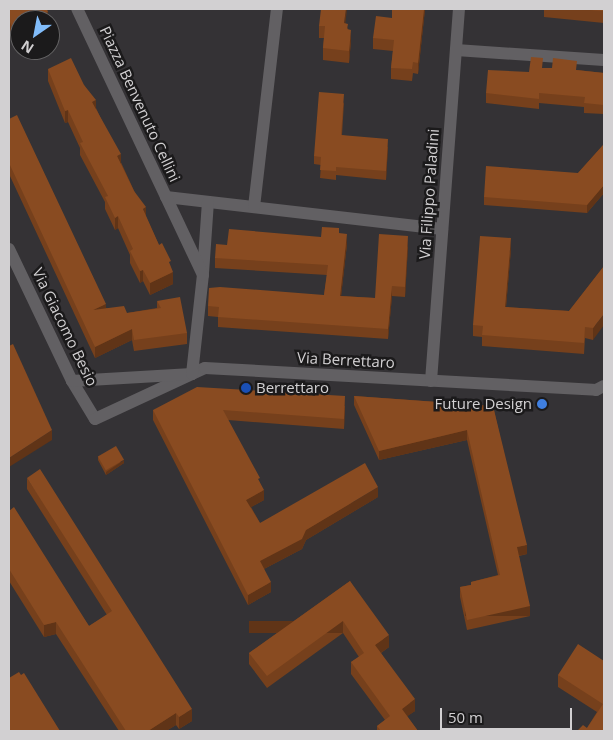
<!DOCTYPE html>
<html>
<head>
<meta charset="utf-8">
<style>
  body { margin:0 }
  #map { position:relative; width:613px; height:740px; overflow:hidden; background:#343235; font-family:"Open Sans",sans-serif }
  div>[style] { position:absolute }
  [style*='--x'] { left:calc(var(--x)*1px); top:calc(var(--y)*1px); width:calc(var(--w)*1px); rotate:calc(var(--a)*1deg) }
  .minor>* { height:12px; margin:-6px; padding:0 6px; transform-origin:6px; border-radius:6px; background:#626063 }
  .wall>* { inset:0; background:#76401c }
  .shaded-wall>* { inset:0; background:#603417; transform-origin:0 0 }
  .building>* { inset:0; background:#894b21; transform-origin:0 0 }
  .dots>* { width:14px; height:14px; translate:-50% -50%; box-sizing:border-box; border:2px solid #1b1a1b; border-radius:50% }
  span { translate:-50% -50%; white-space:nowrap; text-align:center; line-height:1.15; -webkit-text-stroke:5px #1b1a1b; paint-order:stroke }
  .street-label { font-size:15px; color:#d2d0d2 }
  .poi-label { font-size:15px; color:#d2d0d2 }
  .left { translate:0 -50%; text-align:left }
  .right { translate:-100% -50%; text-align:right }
  .frame { position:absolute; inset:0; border:10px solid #d2d0d2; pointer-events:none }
  .north { position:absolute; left:10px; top:10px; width:50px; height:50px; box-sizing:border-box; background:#1b1a1b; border:1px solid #646364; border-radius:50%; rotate:213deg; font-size:14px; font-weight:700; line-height:20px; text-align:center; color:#d2d0d2 }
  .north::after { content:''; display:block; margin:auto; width:18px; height:22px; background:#81bcfa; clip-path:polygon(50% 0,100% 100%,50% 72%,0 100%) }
  .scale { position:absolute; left:440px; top:708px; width:132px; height:22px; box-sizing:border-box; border:2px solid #d2d0d2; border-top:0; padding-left:6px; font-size:15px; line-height:18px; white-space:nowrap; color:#d2d0d2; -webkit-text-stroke:4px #1b1a1b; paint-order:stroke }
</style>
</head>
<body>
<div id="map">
  <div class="minor">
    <div style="--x:456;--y:50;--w:148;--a:3.9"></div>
    <div style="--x:166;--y:197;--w:278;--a:6.6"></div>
    <div style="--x:254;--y:207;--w:199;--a:-83.4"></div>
    <div style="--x:9;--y:249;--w:146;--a:64.5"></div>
    <div style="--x:72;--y:381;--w:44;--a:58.8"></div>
    <div style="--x:95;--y:419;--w:121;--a:-24.9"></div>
    <div style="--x:205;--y:368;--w:392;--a:3.2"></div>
    <div style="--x:596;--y:390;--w:9;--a:-27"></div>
    <div style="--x:203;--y:273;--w:71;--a:-86"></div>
    <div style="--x:72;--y:381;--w:120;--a:-3.3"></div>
    <div style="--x:192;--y:374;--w:100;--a:-83.7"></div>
    <div style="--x:203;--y:275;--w:294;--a:-115.3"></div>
    <div style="--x:431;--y:381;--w:373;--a:-85.7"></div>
  </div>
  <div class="wall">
    <div style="clip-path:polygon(9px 9px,48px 20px,13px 38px,9px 28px)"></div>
    <div style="clip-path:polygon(392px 9px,425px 9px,418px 74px,413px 73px,412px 81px,391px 79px,391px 68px,393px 51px,373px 49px,373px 38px,392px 18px)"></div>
    <div style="clip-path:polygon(544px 9px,604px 9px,604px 23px,544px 17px)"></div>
    <div style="clip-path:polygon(345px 23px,348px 29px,351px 41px,349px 63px,323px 60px,323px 48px,324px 38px,319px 38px,319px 26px)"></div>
    <div style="clip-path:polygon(543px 68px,577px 70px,604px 73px,604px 114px,584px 113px,584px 107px,539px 103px,539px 109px,486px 103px,486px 93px,529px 72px)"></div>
    <div style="clip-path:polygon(48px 69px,84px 85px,96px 108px,159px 245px,171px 268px,173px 284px,150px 295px,143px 281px,140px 283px,130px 263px,130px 255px,118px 228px,115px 230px,105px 209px,105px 202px,80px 155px,80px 148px,68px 122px,65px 123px,48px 81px)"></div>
    <div style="clip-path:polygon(344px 102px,342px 135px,388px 147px,386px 180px,336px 175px,336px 180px,320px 178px,321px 165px,314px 164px,314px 156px)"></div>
    <div style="clip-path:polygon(9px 119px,106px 308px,127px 313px,157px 308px,157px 301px,187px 333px,187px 344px,134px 351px,132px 340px,95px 358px,9px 174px)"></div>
    <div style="clip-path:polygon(604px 144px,604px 193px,587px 213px,484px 205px,484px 197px,578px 173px)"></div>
    <div style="clip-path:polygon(339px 234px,347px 244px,341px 296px,375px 298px,408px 246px,405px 297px,392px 296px,388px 339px,218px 327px,218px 317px,208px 316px,208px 306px,324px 295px,327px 275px,215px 268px,215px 258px,227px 245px,321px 237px)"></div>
    <div style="clip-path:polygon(511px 249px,506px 307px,569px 311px,604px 266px,593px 340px,585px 338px,584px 354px,482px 346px,482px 337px,473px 336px,473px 325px)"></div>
    <div style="clip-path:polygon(354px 396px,493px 406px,527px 554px,519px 556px,530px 616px,467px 630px,460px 597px,460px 587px,471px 585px,471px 582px,498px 575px,467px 440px,379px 460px,354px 405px)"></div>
    <div style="clip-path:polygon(345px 406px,344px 429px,228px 420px,260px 483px,264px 500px,251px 507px,260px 523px,378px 497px,306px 540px,302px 549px,264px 569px,271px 592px,248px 605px,153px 420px,153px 410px)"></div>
    <div style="clip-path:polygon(98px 457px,124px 463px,106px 475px,98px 460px)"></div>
    <div style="clip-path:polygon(27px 478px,192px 721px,179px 729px,176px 725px,166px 731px,119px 731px,56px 634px,44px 637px,9px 581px,9px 511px,89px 626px,107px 615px,27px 489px)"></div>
    <div style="clip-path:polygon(350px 581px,389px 647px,381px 653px,415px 711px,407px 716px,418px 731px,377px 731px,377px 726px,385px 720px,351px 674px,351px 662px,359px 657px,343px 633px,267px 688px,249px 664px,249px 653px)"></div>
    <div style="clip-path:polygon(604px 661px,604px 731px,587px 728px,597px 712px,558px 687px,558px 675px)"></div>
  </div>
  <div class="shaded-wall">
    <div style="clip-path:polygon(346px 9px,347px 9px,344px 35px,344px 23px)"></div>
    <div style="clip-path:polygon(424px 9px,425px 9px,418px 74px,418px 63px)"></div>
    <div style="clip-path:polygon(48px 12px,48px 20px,32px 20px)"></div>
    <div style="clip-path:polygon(20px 26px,20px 34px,13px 38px,13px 29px)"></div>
    <div style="clip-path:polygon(351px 30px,351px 41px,349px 63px,349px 51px)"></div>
    <div style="clip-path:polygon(96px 100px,96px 112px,92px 102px)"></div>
    <div style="clip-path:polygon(68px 110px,68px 122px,65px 123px,65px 111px)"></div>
    <div style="clip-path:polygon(388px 139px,388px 147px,386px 180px,386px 171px)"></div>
    <div style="clip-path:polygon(121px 154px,121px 165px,117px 156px)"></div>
    <div style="clip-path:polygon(604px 185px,604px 193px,587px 213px,587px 205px)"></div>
    <div style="clip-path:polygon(146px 207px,146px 219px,143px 209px)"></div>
    <div style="clip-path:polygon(118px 216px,118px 228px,115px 230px,115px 218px)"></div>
    <div style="clip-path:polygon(347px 234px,347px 244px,340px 306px,340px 296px)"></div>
    <div style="clip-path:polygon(408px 236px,408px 246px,405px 297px,405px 287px)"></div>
    <div style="clip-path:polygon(511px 238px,511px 249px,505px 318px,505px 307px)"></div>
    <div style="clip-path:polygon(143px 270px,143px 281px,140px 283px,140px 271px)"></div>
    <div style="clip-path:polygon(173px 272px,173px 284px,150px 295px,150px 283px)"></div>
    <div style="clip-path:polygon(392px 286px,392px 296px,388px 339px,388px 329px)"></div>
    <div style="clip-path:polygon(106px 304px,106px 315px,93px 310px)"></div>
    <div style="clip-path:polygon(604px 314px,604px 325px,593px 340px,593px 328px)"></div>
    <div style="clip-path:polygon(132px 329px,132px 340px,95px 358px,95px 347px)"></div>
    <div style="clip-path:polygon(345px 396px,345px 406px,344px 429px,344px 419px)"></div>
    <div style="clip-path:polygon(52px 430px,52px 440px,9px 467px,9px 458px)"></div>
    <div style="clip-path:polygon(467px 430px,467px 440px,379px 460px,379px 451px)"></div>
    <div style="clip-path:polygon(124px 460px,124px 463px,106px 475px,106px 472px)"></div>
    <div style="clip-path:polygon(378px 487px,378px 497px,306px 540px,302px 549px,260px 571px,260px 561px,306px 530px)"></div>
    <div style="clip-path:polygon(264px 490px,264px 500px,246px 510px,246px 500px)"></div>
    <div style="clip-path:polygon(527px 545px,527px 554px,517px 556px,517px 547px)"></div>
    <div style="clip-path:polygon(271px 582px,271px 592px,248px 605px,248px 595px)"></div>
    <div style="left:530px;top:606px;width:10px;height:65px;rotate:90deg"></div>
    <div style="left:343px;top:621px;width:12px;height:94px;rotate:90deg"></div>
    <div style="clip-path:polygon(56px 622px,56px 634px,44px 637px,44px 625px)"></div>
    <div style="clip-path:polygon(389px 635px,389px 647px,375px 657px,375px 645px)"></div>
    <div style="clip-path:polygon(415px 699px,415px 711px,402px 720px,402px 709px)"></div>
    <div style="clip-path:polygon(192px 709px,192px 721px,179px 729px,179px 717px)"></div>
    <div style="clip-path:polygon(176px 713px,176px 725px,166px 731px,148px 731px)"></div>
  </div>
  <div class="building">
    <div style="clip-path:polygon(9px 9px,47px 9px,48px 12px,32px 20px,20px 20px,20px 26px,13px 29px,9px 20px)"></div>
    <div style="clip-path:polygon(321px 9px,346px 9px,344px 23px,348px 24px,347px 29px,351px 30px,349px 51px,323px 48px,325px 26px,319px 26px)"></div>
    <div style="clip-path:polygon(392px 9px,424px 9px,418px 63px,413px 62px,412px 69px,391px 68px,394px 40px,373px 38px,376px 16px,392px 18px)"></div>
    <div style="clip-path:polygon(576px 9px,604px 9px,604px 11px)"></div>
    <div style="clip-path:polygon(531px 57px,543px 58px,542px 68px,552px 68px,553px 58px,577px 61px,576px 70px,604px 73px,604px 105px,584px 103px,585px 97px,539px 93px,539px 99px,486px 93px,488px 70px,529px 72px)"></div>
    <div style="clip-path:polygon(71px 58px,84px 85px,96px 100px,92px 102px,121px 154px,117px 156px,134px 191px,146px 207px,143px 209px,159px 245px,162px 243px,171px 261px,169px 262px,173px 272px,150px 283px,143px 270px,140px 271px,130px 251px,133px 249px,118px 216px,115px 218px,105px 197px,108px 196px,80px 143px,83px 142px,68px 110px,65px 111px,48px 69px)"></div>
    <div style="clip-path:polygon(319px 92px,344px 94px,341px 135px,388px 139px,386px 171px,336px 167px,336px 171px,320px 170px,321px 157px,314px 156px)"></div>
    <div style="clip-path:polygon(17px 115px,106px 304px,93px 310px,124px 306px,127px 313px,161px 308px,157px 301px,180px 297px,187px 333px,134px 340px,132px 329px,95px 347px,9px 163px,9px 119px)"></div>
    <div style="clip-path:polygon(604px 144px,604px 185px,587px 205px,484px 197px,486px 166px,578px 173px)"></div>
    <div style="clip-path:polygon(322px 227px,339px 228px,339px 233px,347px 234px,340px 296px,375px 298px,379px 234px,408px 236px,405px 287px,392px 286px,388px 329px,218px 317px,219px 307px,208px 306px,209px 288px,220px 287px,324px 295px,328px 265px,215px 258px,216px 244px,227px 245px,229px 229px,321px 237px)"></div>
    <div style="clip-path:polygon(480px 236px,511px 238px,505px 307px,569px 311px,604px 266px,604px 314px,593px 328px,585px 327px,584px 343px,482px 335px,483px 326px,473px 325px)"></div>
    <div style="clip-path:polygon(13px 344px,52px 430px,9px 458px,9px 346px)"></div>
    <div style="clip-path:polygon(197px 387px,345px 396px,344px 419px,223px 410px,260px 478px,258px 479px,264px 490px,246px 500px,260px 523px,365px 463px,378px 487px,306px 530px,302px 539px,260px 561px,271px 582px,248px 595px,153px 410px)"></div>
    <div style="clip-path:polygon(354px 396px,493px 406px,527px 545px,517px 547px,530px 606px,467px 620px,460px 587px,471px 585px,471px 582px,500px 575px,467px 430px,379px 451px)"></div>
    <div style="left:116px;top:446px;width:16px;height:21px;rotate:60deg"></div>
    <div style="clip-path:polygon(40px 469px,192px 709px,179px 717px,176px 713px,148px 731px,126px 731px,56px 622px,44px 625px,9px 569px,9px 511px,14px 507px,89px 626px,112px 611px,27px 478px)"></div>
    <div style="clip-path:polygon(350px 581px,389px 635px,375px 645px,415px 699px,402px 709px,418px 731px,381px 731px,377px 726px,390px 716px,351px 662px,364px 653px,343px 621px,267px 676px,249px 653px)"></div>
    <div style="clip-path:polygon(578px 644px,604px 661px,604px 731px,577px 731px,583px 725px,587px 728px,603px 704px,558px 675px)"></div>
    <div style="clip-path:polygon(19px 672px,21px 675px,24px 673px,60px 731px,9px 731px,9px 678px)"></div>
  </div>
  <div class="dots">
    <div style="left:246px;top:388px;background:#1a4fb4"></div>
    <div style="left:542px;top:404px;background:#3f7fe0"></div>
  </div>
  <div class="street-label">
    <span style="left:140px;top:104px;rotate:65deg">Piazza Benvenuto Cellini</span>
    <span style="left:429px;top:194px;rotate:-86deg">Via Filippo Paladini</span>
    <span style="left:65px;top:327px;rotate:64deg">Via Giacomo Besio</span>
    <span style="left:346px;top:360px;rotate:3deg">Via Berrettaro</span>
  </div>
  <div class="poi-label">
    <span class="left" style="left:256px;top:388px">Berrettaro</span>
    <span class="right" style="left:532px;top:404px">Future Design</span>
  </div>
  <div class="frame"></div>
  <div class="north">N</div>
  <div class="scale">50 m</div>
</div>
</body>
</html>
